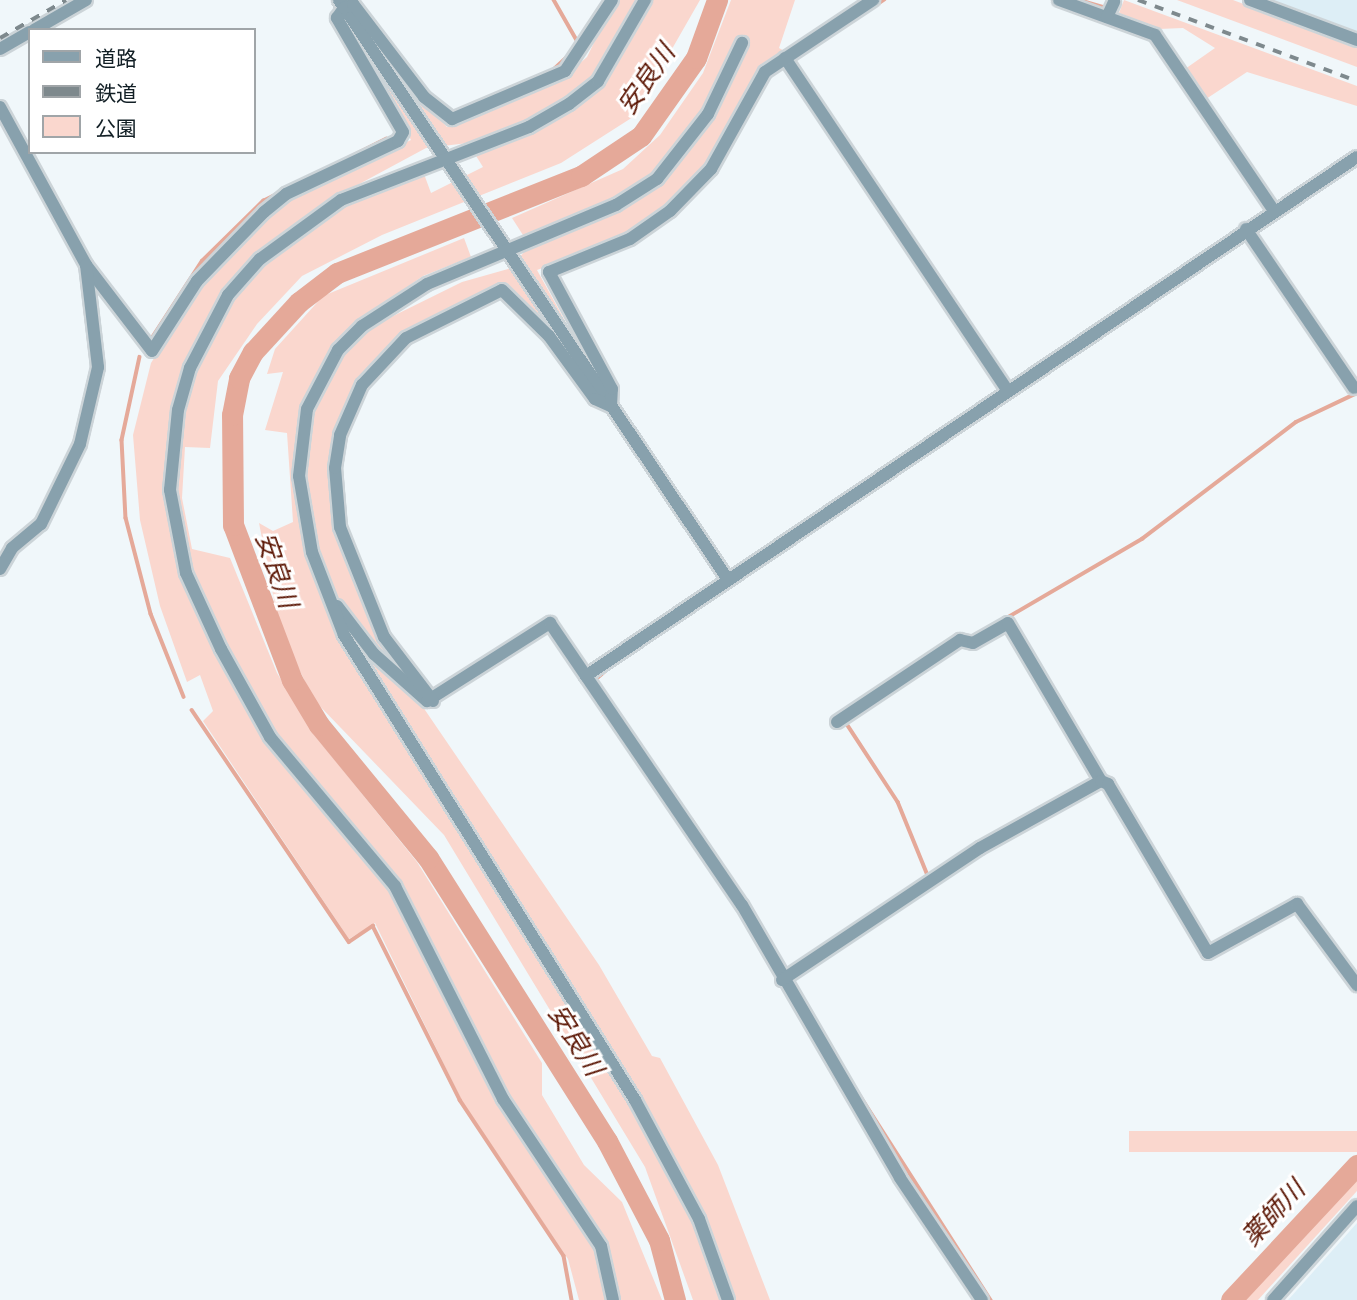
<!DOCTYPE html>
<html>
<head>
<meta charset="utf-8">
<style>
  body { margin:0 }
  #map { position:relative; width:1357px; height:1300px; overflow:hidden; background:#f0f7fa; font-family:"Public Sans","Noto Sans JP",sans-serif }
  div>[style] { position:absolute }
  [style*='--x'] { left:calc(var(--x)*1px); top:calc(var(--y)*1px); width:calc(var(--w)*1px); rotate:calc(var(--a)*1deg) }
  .built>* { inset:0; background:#ddeef6 }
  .green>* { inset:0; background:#fad7ce; transform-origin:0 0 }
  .stream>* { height:3.5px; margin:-1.75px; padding:0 1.75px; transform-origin:1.75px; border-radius:1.75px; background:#e5a999 }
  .river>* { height:21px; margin:-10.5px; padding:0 10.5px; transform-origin:10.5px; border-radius:10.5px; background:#e5a999 }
  .roads { filter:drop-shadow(2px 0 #ccd4d8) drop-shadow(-2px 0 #ccd4d8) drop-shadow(0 2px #ccd4d8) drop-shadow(0 -2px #ccd4d8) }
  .minor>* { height:12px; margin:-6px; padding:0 6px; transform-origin:6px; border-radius:6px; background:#88a1ad }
  .rail>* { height:3.5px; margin-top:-1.75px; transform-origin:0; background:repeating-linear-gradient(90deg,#7e898d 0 9px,transparent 0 18px) }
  span { translate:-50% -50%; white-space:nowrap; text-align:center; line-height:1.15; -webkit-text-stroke:6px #fff; paint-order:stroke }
  .water-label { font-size:26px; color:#5c1705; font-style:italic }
  .legend { position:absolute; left:28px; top:28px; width:228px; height:126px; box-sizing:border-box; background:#fff; border:2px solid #a0a5a8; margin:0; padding:9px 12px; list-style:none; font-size:21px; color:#121f25 }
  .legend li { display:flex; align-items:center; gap:14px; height:35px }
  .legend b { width:35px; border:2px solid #a0a5a8 }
</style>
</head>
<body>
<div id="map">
  <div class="built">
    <div style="clip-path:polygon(1264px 0,1357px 0,1357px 35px)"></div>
    <div style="clip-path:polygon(1357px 1223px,1357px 1300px,1287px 1300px,1288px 1300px)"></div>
  </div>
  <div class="green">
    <div style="clip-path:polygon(evenodd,615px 0,700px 0,633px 117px,561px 163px,382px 235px,302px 276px,257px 324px,218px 381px,210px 448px,185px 447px,182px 498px,192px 549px,230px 558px,277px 673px,313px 733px,417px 862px,542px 1063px,542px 1095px,584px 1165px,622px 1202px,662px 1300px,579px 1300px,568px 1259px,463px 1103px,375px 923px,349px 939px,203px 721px,213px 711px,200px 675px,187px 682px,160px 606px,140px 520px,133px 435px,151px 363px,200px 285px,241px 238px,295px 193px,411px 140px,361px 45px,372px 40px,447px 127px,561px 80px,587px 57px,615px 0,468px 143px,483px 167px,431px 193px,424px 174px,331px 213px,324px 203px,426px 148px,468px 143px)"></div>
    <div style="clip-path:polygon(731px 0,795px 0,779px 48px,786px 52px,705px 173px,664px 211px,606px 245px,537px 270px,580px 348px,570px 355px,507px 283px,423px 321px,359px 383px,333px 435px,331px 495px,343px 556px,385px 648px,409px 672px,425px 710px,599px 965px,652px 1056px,660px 1058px,718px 1165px,770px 1300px,693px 1300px,645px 1167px,444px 835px,314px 700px,280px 630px,259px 523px,273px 531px,293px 522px,287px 433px,265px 430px,283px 372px,267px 374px,275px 349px,323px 296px,464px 238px,471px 257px,423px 276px,370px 313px,385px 320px,462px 282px,508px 269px,530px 246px,512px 218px,623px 169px,660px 135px,703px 73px)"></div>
    <div style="clip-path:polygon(1124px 0,1357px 86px,1357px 106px,1247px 72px,1206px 99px,1185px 69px,1215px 48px,1183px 28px,1159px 29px,1119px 13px)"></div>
    <div style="clip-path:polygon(1177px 0,1233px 0,1357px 47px,1357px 67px)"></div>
    <div style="left:1357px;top:1131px;width:21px;height:228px;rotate:90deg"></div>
    <div style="clip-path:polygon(1357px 1176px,1357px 1191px,1258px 1300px,1244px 1300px)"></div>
  </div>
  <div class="stream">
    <div style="--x:554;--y:0;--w:48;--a:60.3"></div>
    <div style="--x:1079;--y:0;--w:29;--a:16"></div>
    <div style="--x:860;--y:16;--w:29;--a:-34"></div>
    <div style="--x:553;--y:70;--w:19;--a:-43"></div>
    <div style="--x:150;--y:341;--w:95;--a:-57"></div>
    <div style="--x:202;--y:261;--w:86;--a:-44.5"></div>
    <div style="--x:263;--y:201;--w:138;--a:-26.8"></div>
    <div style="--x:140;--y:357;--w:85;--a:102.2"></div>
    <div style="--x:122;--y:440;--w:78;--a:87.1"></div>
    <div style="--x:126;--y:518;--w:99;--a:75.4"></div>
    <div style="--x:151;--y:614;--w:89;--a:68.3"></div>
    <div style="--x:1005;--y:619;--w:159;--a:-30.3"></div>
    <div style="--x:1142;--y:539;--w:193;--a:-37.2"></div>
    <div style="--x:1296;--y:422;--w:68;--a:-25.4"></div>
    <div style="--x:595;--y:680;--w:18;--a:-41"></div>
    <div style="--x:192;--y:710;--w:280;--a:55.9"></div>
    <div style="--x:349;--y:942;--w:29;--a:-34"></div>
    <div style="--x:373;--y:926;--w:195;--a:63.4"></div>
    <div style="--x:460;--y:1100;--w:187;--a:56.3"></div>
    <div style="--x:564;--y:1256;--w:45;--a:79.7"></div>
    <div style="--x:845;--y:721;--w:97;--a:56.8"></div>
    <div style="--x:898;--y:802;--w:82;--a:67.8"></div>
    <div style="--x:692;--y:820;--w:115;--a:56.7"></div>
    <div style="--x:852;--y:1083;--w:258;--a:57.4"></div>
  </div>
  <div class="river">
    <div style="--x:675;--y:1300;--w:62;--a:-104.9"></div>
    <div style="--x:659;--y:1240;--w:112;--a:-117.7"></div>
    <div style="--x:607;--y:1141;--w:335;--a:-122.3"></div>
    <div style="--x:428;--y:858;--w:172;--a:-129.3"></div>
    <div style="--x:319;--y:725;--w:52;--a:-121"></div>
    <div style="--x:292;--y:680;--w:166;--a:-110.8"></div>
    <div style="--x:233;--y:525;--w:110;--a:-90.5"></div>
    <div style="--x:232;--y:415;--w:38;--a:-79"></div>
    <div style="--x:239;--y:378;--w:30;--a:-62"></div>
    <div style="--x:253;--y:352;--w:68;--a:-47.4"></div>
    <div style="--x:299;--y:302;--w:48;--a:-37.3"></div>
    <div style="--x:337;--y:273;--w:263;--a:-21.7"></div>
    <div style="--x:581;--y:176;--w:72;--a:-33.7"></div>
    <div style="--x:641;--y:136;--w:95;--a:-54.8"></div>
    <div style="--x:696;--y:58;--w:62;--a:-70.1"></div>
    <div style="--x:1231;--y:1300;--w:185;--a:-47"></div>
  </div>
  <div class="roads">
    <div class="minor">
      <div style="--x:339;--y:0;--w:696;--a:56.13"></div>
      <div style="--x:1059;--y:0;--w:102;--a:20"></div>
      <div style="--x:1155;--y:35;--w:212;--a:55.9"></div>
      <div style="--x:1250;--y:0;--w:114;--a:20.5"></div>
      <div style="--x:1107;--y:17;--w:17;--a:-65"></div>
      <div style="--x:34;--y:30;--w:60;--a:-30"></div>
      <div style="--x:0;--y:49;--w:34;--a:-30"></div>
      <div style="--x:785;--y:58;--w:399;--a:56.2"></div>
      <div style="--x:0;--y:107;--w:180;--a:61.4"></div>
      <div style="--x:86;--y:265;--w:108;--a:52.5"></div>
      <div style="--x:152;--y:351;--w:83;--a:-57.3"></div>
      <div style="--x:197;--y:281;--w:96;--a:-45.8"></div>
      <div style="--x:264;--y:212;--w:28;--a:-39"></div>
      <div style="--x:286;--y:194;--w:124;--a:-25.3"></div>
      <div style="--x:398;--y:141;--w:10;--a:-61"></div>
      <div style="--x:403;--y:132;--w:132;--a:-120.1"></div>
      <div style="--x:337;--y:18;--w:12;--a:-55"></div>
      <div style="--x:344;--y:8;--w:10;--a:-24"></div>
      <div style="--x:353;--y:4;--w:117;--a:52.6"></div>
      <div style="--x:424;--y:97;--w:36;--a:38"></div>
      <div style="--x:452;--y:119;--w:123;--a:-23"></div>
      <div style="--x:565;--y:71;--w:85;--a:-56.5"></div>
      <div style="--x:1246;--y:229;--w:192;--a:55.8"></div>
      <div style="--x:0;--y:569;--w:24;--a:-60"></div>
      <div style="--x:12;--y:548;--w:38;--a:-40"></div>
      <div style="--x:41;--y:524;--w:89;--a:-64"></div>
      <div style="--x:80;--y:444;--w:79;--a:-76.8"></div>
      <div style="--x:98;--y:367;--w:103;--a:-96.7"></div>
      <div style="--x:337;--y:606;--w:61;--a:52.4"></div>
      <div style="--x:374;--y:654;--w:71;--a:41.6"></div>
      <div style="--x:427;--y:701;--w:146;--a:-32.4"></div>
      <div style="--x:550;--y:623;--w:341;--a:55.8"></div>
      <div style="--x:742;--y:905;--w:315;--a:59.9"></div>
      <div style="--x:900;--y:1178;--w:147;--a:56.1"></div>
      <div style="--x:586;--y:676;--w:929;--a:-33.95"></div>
      <div style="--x:433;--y:701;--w:81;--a:-127.4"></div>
      <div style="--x:384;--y:637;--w:118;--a:-111.8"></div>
      <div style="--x:340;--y:527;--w:59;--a:-94.8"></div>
      <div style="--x:335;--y:468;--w:33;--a:-81"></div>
      <div style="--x:340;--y:435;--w:55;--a:-66.3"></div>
      <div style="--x:362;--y:385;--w:64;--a:-46.9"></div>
      <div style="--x:406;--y:338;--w:107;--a:-26.6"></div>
      <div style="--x:502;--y:290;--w:66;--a:44.4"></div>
      <div style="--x:549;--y:336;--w:78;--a:53.9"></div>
      <div style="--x:595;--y:399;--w:17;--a:24"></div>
      <div style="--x:611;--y:406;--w:17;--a:-87"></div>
      <div style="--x:612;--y:389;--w:133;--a:-118.3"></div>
      <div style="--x:549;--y:272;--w:87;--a:-22.2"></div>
      <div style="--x:630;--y:239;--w:49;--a:-35"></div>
      <div style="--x:670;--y:211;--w:59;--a:-45.7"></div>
      <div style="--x:711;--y:169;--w:111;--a:-60.9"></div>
      <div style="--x:765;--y:72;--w:130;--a:-33.7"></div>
      <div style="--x:837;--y:722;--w:148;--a:-33.7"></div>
      <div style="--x:960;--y:640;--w:13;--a:13"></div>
      <div style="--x:973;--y:643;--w:40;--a:-29.7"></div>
      <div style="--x:1008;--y:623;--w:183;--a:59.5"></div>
      <div style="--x:782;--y:980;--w:238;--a:-33.7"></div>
      <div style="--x:980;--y:848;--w:138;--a:-29"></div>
      <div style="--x:1101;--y:781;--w:8;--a:23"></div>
      <div style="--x:1108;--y:784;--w:196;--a:59.4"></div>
      <div style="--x:1208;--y:953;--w:102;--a:-28.8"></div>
      <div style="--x:1297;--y:904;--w:101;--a:53.5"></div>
      <div style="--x:613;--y:1300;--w:55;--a:-102.5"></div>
      <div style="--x:601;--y:1246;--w:177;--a:-123.7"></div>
      <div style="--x:503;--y:1099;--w:239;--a:-116.9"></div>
      <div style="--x:395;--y:886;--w:194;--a:-130"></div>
      <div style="--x:270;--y:737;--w:101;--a:-119.1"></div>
      <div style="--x:221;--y:649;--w:84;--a:-114.7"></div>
      <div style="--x:186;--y:573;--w:85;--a:-100.9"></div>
      <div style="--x:170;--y:490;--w:80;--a:-84.3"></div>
      <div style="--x:178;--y:410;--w:44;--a:-74.1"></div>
      <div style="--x:190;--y:368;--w:82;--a:-62.5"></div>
      <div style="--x:228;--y:295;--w:48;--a:-48.4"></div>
      <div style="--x:260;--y:259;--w:100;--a:-36.1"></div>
      <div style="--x:341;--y:200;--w:202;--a:-21.2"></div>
      <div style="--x:529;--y:127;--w:46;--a:-29.9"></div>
      <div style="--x:569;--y:104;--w:37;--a:-38"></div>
      <div style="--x:598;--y:81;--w:94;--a:-59.9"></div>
      <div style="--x:728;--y:1300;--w:86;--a:-109.7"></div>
      <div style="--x:699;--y:1219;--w:135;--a:-118.3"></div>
      <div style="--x:635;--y:1100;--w:549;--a:-122.04"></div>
      <div style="--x:344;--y:635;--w:89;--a:-111.1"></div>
      <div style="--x:312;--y:552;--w:77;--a:-99.7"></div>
      <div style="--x:299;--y:476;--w:67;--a:-83.2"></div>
      <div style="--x:307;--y:409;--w:67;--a:-62.3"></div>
      <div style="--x:338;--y:350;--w:34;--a:-45"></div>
      <div style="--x:362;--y:326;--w:77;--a:-32.9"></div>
      <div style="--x:427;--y:284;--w:205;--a:-22.7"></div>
      <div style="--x:616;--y:205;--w:49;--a:-32.4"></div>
      <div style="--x:657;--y:179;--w:83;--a:-51.9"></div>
      <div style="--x:708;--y:114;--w:79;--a:-64.4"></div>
      <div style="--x:1273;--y:1300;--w:126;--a:-48.2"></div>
    </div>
  </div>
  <div class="rail">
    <div style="--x:1138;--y:0;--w:233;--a:20.3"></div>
    <div style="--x:0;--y:38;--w:76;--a:-29.9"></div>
  </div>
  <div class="water-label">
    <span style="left:646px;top:79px;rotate:-55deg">安良川</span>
    <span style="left:277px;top:570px;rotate:71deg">安良川</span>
    <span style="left:576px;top:1040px;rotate:58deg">安良川</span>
    <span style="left:1273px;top:1213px;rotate:-47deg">薬師川</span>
  </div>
  <ul class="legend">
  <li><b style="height:9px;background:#88a1ad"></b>道路</li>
  <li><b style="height:9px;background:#7e898d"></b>鉄道</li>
  <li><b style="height:19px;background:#fad7ce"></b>公園</li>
  </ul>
</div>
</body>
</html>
